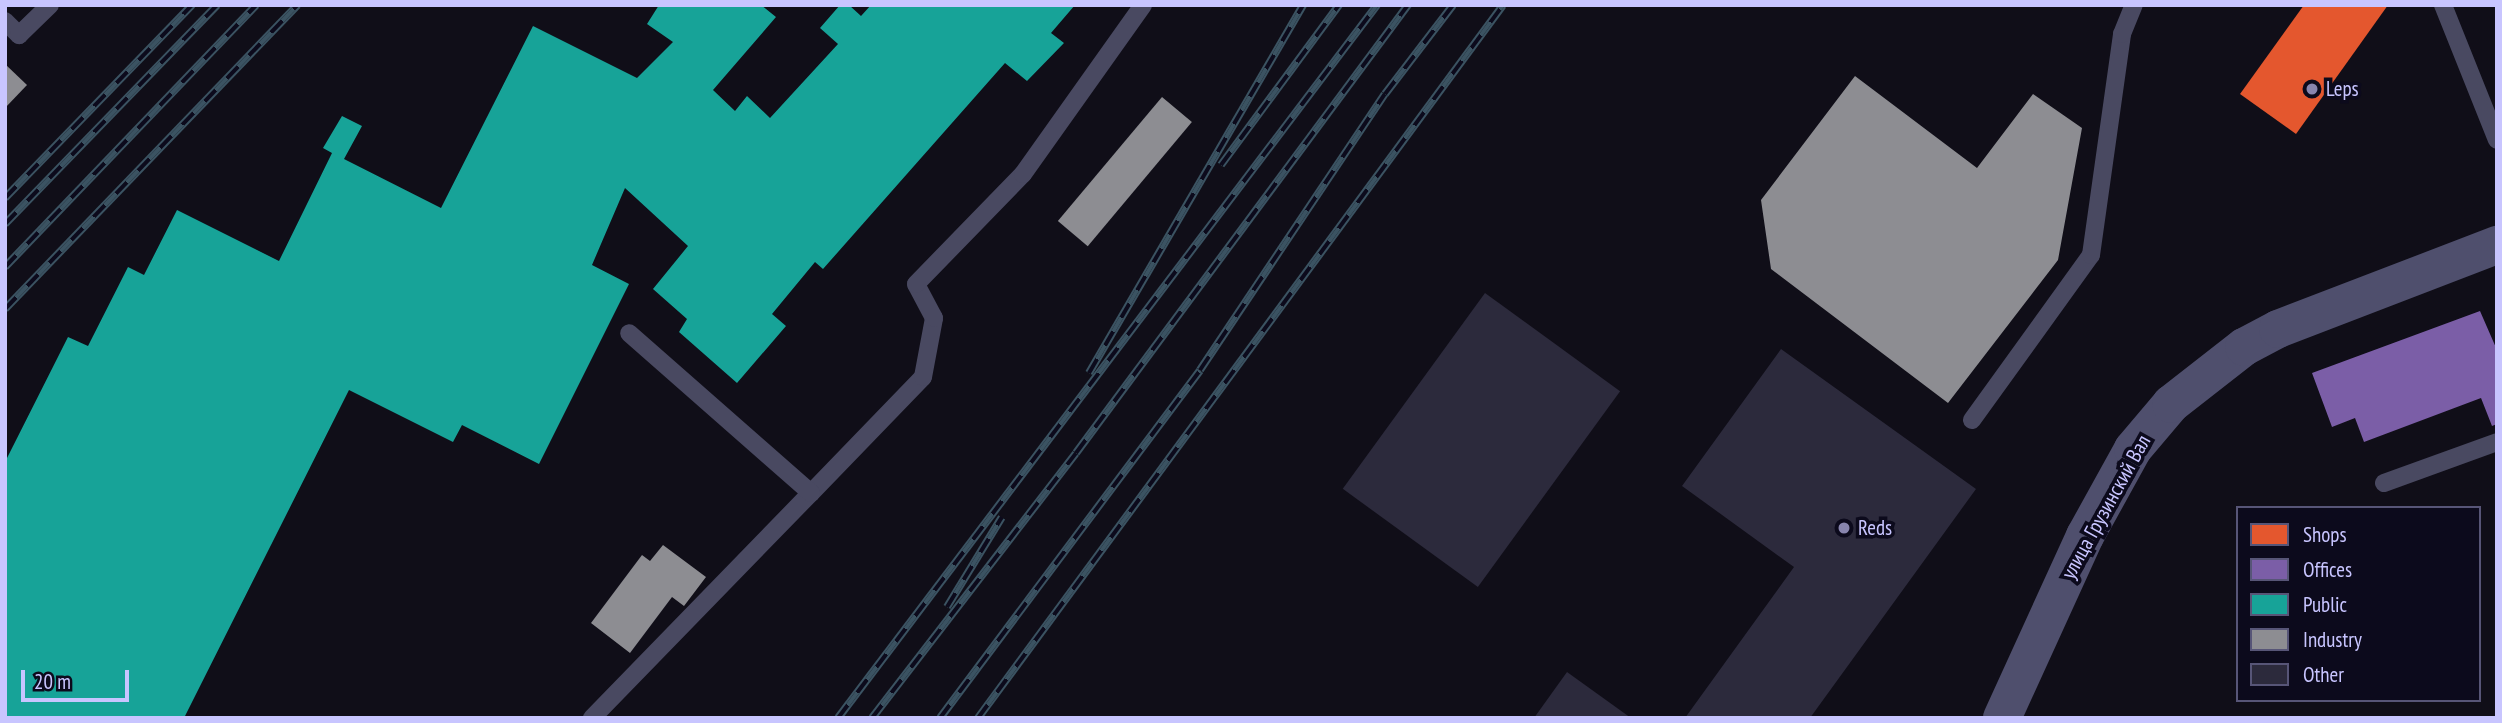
<!DOCTYPE html>
<html>
<head>
<meta charset="utf-8">
<style>
  body { margin:0 }
  #map { position:relative; width:2502px; height:723px; overflow:hidden; background:#100e18; font-family:"PT Sans Narrow",sans-serif }
  div>[style] { position:absolute }
  [style*='--x'] { left:calc(var(--x)*1px); top:calc(var(--y)*1px); width:calc(var(--w)*1px); rotate:calc(var(--a)*1deg) }
  .shops>* { inset:0; background:#e4572e }
  .offices>* { inset:0; background:#7b5ea7 }
  .public>* { inset:0; background:#17a398 }
  .industry>* { inset:0; background:#8d8d92; transform-origin:0 0 }
  .building>* { inset:0; background:#2c2a3c; transform-origin:0 0 }
  .lane>* { height:18px; margin:-9px; padding:0 9px; transform-origin:9px; border-radius:9px; background:#494961 }
  .secondary>* { height:38px; margin:-19px; padding:0 19px; transform-origin:19px; border-radius:19px; background:#4f4f6d }
  .rail>* { height:8px; margin-top:-4px; transform-origin:0; background:repeating-linear-gradient(90deg,#0c0a1c 0 16px,#3b5362 0 32px); box-sizing:border-box; border-block:2px solid #3b5362 }
  .dots>* { width:19px; height:19px; translate:-50% -50%; box-sizing:border-box; border:4px solid #0c0a1c; border-radius:50% }
  span { translate:-50% -50%; white-space:nowrap; text-align:center; line-height:1.15; -webkit-text-stroke:7px #0c0a1c; paint-order:stroke }
  .poi-label { font-size:21px; color:#c8c5ff }
  .left { translate:0 -50%; text-align:left }
  .street-label { font-size:21px; color:#c8c5ff }
  .frame { position:absolute; inset:0; border:7px solid #c8c5ff; pointer-events:none }
  .legend { position:absolute; left:2236px; top:506px; width:245px; height:196px; box-sizing:border-box; background:#0c0a1c; border:2px solid #575577; margin:0; padding:9px 12px; list-style:none; font-size:21px; color:#c8c5ff }
  .legend li { display:flex; align-items:center; gap:14px; height:35px }
  .legend b { width:35px; border:2px solid #575577 }
  .scale { position:absolute; left:21px; top:670px; width:108px; height:32px; box-sizing:border-box; border:4px solid #c8c5ff; border-top:0; padding-left:9px; font-size:21px; line-height:24px; white-space:nowrap; color:#c8c5ff; -webkit-text-stroke:5px #0c0a1c; paint-order:stroke }
</style>
</head>
<body>
<div id="map">
  <div class="shops">
    <div style="clip-path:polygon(2304px 5px,2388px 5px,2296px 134px,2240px 94px)"></div>
  </div>
  <div class="offices">
    <div style="clip-path:polygon(2480px 311px,2497px 350px,2497px 424px,2492px 426px,2481px 398px,2364px 442px,2355px 418px,2332px 427px,2312px 373px)"></div>
  </div>
  <div class="public">
    <div style="clip-path:polygon(659px 5px,761px 5px,776px 17px,713px 90px,735px 111px,747px 96px,770px 118px,838px 44px,820px 28px,840px 5px,849px 5px,861px 16px,871px 5px,1075px 5px,1051px 33px,1064px 43px,1027px 81px,1005px 63px,823px 269px,815px 262px,772px 314px,786px 326px,737px 383px,679px 332px,687px 319px,653px 289px,688px 246px,625px 188px,592px 265px,629px 284px,539px 464px,462px 425px,453px 442px,349px 390px,184px 718px,5px 718px,5px 462px,68px 337px,88px 346px,128px 267px,144px 275px,177px 210px,279px 261px,332px 153px,323px 148px,342px 116px,362px 126px,344px 159px,441px 208px,533px 26px,637px 78px,673px 42px,647px 24px)"></div>
  </div>
  <div class="industry">
    <div style="clip-path:polygon(5px 64px,27px 85px,5px 108px)"></div>
    <div style="clip-path:polygon(1855px 76px,1977px 168px,2033px 94px,2082px 128px,2058px 260px,1948px 403px,1771px 269px,1761px 200px)"></div>
    <div style="left:1162px;top:97px;width:39px;height:162px;rotate:40deg"></div>
    <div style="clip-path:polygon(663px 545px,706px 577px,684px 606px,672px 597px,630px 653px,591px 623px,642px 555px,650px 561px)"></div>
  </div>
  <div class="building">
    <div style="left:1485px;top:293px;width:167px;height:242px;rotate:36deg"></div>
    <div style="clip-path:polygon(1781px 349px,1976px 489px,1810px 718px,1685px 718px,1794px 567px,1682px 486px)"></div>
    <div style="clip-path:polygon(1567px 672px,1631px 718px,1534px 718px)"></div>
  </div>
  <div class="lane">
    <div style="--x:2443;--y:5;--w:145;--a:68.2"></div>
    <div style="--x:5;--y:21;--w:20;--a:45"></div>
    <div style="--x:19;--y:35;--w:43;--a:-44.1"></div>
    <div style="--x:1972;--y:420;--w:203;--a:-54.2"></div>
    <div style="--x:2091;--y:255;--w:223;--a:-82"></div>
    <div style="--x:2122;--y:34;--w:31;--a:-68"></div>
    <div style="--x:2384;--y:483;--w:120;--a:-19.9"></div>
    <div style="--x:811;--y:493;--w:161;--a:-46"></div>
    <div style="--x:923;--y:377;--w:60;--a:-79.4"></div>
    <div style="--x:934;--y:318;--w:38;--a:-118"></div>
    <div style="--x:916;--y:284;--w:153;--a:-45.8"></div>
    <div style="--x:1023;--y:174;--w:207;--a:-54.6"></div>
    <div style="--x:592;--y:718;--w:314;--a:-45.8"></div>
    <div style="--x:811;--y:493;--w:242;--a:-138.7"></div>
  </div>
  <div class="secondary">
    <div style="--x:2002;--y:718;--w:200;--a:-65.5"></div>
    <div style="--x:2085;--y:536;--w:99;--a:-61.1"></div>
    <div style="--x:2133;--y:449;--w:59;--a:-49.8"></div>
    <div style="--x:2171;--y:404;--w:93;--a:-38"></div>
    <div style="--x:2244;--y:347;--w:38;--a:-28"></div>
    <div style="--x:2278;--y:329;--w:235;--a:-21"></div>
  </div>
  <div class="rail">
    <div style="--x:1221;--y:165;--w:199;--a:-53.6"></div>
    <div style="--x:5;--y:198;--w:269;--a:-45.9"></div>
    <div style="--x:5;--y:224;--w:305;--a:-45.9"></div>
    <div style="--x:5;--y:267;--w:363;--a:-46.2"></div>
    <div style="--x:5;--y:309;--w:422;--a:-46.1"></div>
    <div style="--x:1089;--y:373;--w:426;--a:-59.8"></div>
    <div style="--x:947;--y:607;--w:105;--a:-58.6"></div>
    <div style="--x:838;--y:718;--w:894;--a:-52.91"></div>
    <div style="--x:872;--y:718;--w:334;--a:-52.4"></div>
    <div style="--x:1076;--y:453;--w:558;--a:-53.46"></div>
    <div style="--x:940;--y:718;--w:434;--a:-53.2"></div>
    <div style="--x:1200;--y:370;--w:332;--a:-56.2"></div>
    <div style="--x:1385;--y:94;--w:112;--a:-52.6"></div>
    <div style="--x:978;--y:718;--w:885;--a:-53.63"></div>
  </div>
  <div class="dots">
    <div style="left:2312px;top:89px;background:#8885ae"></div>
    <div style="left:1844px;top:528px;background:#8885ae"></div>
  </div>
  <div class="poi-label">
    <span class="left" style="left:2326px;top:89px">Leps</span>
    <span class="left" style="left:1858px;top:528px">Reds</span>
  </div>
  <div class="street-label">
    <span style="left:2106px;top:507px;rotate:-61deg">улица Грузинский Вал</span>
  </div>
  <div class="frame"></div>
  <ul class="legend">
  <li><b style="height:19px;background:#e4572e"></b>Shops</li>
  <li><b style="height:19px;background:#7b5ea7"></b>Offices</li>
  <li><b style="height:19px;background:#17a398"></b>Public</li>
  <li><b style="height:19px;background:#8d8d92"></b>Industry</li>
  <li><b style="height:19px;background:#2c2a3c"></b>Other</li>
  </ul>
  <div class="scale">20 m</div>
</div>
</body>
</html>
